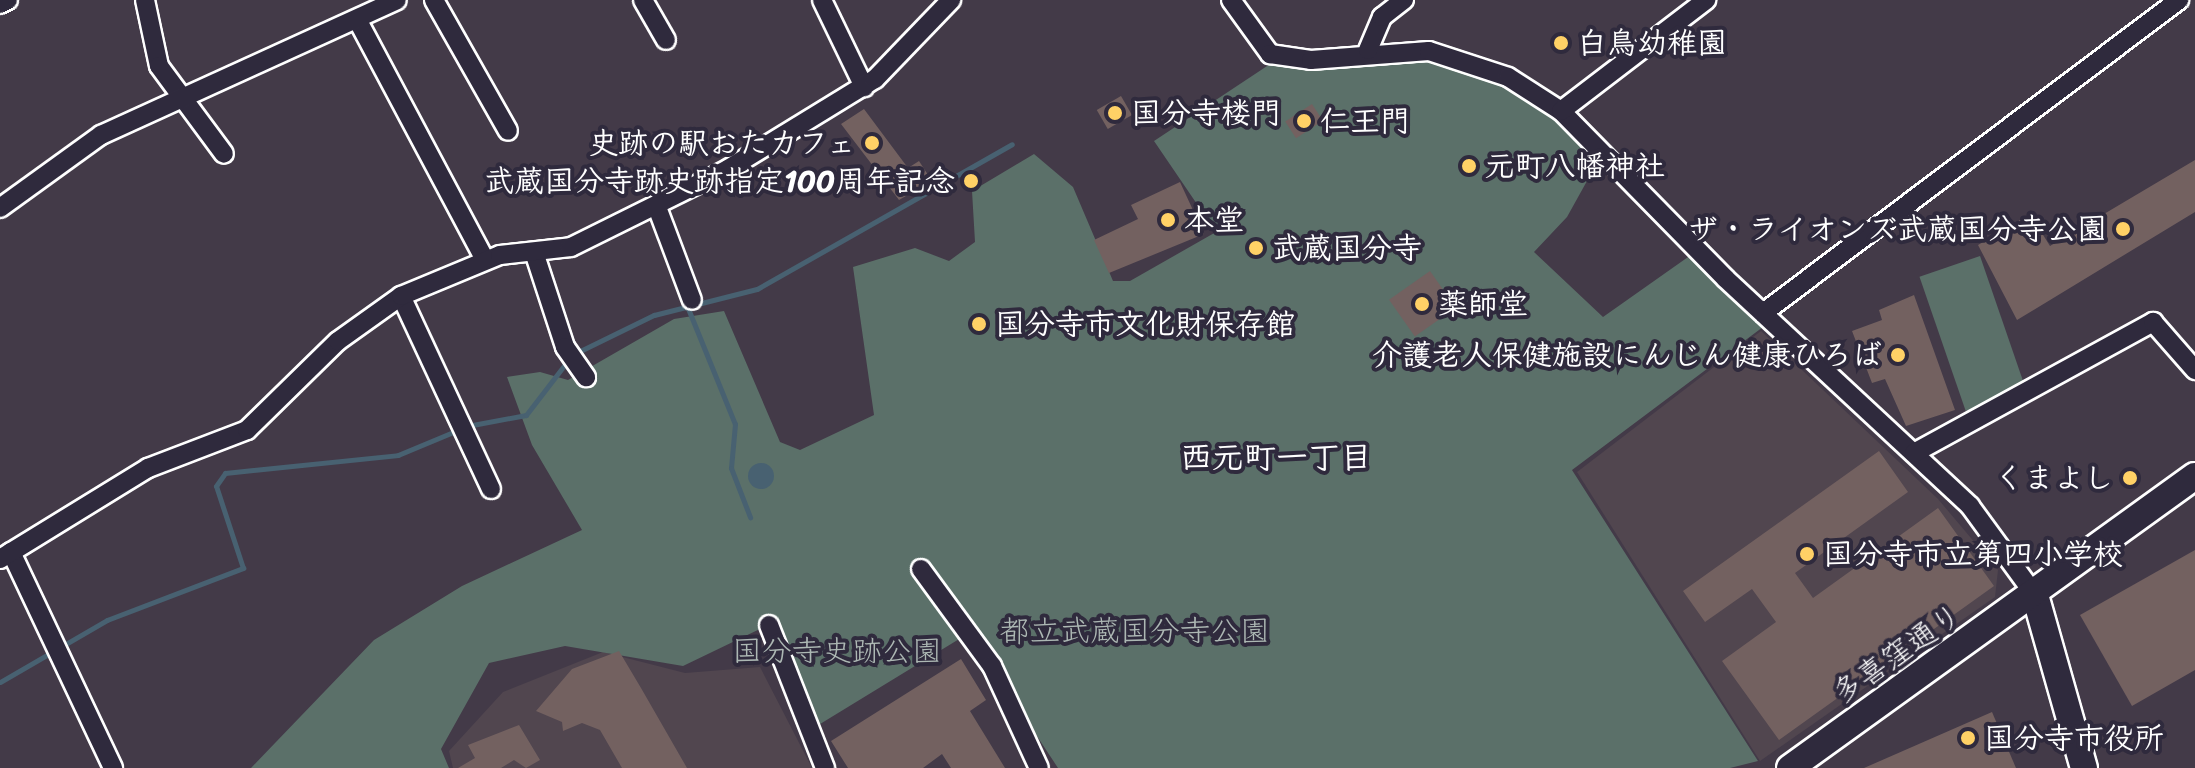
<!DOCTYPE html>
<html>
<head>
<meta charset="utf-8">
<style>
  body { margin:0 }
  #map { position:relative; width:2195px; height:768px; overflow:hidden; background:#433a48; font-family:Sriracha,"Klee One",sans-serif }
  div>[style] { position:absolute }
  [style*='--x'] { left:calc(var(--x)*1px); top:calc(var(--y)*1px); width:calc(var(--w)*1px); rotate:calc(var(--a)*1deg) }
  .built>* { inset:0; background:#51464f }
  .green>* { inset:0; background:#5b7069; transform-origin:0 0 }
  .water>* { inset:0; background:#486171 }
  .round { border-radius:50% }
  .stream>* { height:5px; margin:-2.5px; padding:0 2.5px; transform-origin:2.5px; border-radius:2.5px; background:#486171 }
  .building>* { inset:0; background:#736160; transform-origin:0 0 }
  .roads { filter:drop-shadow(2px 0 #fff) drop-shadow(-2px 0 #fff) drop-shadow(0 2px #fff) drop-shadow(0 -2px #fff) }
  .street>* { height:18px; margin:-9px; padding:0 9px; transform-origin:9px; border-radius:9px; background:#2f2a3d }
  .secondary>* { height:26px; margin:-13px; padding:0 13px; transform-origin:13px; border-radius:13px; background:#2f2a3d }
  .dots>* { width:22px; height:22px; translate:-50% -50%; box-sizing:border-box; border:4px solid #2f2a3d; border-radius:50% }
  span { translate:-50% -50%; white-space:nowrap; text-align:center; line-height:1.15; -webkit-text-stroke:8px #2f2a3d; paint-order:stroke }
  .poi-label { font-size:30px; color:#fff; font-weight:700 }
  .left { translate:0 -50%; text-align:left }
  .right { translate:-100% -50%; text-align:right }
  .park-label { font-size:30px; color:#adb8b4 }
  .street-label { font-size:30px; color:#fff }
  .neighbourhood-label { font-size:32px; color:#fff; font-weight:700 }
</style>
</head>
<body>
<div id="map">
  <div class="built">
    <div style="clip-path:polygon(1761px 331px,1938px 499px,1998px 570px,1995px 597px,1760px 761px,1577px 472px)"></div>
    <div style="clip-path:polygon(603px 652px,685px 673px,760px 667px,812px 768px,453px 768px,449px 751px,503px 692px)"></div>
  </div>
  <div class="green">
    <div style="clip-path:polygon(1429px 51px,1561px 111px,1597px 163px,1567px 217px,1534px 252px,1603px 317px,1698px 250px,1771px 321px,1572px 470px,1758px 761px,1730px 768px,1058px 768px,969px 633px,807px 732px,768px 625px,683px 666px,565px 646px,489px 663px,441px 749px,449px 768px,251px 768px,374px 640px,462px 586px,582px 530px,532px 445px,507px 377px,540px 372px,568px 380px,674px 319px,724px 311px,780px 442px,800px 450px,874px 415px,853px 267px,915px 248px,949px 261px,975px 242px,972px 191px,1034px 154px,1073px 187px,1113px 281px,1130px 281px,1216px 232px,1154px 141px,1279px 58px)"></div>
    <div style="left:1980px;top:256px;width:142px;height:64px;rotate:71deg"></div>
  </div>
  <div class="water">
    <div class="round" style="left:748px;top:463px;width:26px;height:26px"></div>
  </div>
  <div class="stream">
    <div style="--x:687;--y:306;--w:127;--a:67.9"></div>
    <div style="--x:735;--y:424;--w:44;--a:95.2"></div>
    <div style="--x:731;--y:468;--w:53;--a:68.8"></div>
    <div style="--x:576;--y:353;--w:87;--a:-26"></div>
    <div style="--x:654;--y:315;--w:106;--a:-14.2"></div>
    <div style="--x:757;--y:289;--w:293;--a:-29.6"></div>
    <div style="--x:467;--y:426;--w:60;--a:-10.6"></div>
    <div style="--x:526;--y:415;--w:71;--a:-52.5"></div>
    <div style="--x:0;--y:682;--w:124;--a:-30.1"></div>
    <div style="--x:107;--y:620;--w:146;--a:-20.9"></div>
    <div style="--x:243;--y:568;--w:86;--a:-108.2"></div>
    <div style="--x:216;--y:486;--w:16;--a:-55"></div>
    <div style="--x:225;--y:473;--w:174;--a:-5.9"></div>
    <div style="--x:398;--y:455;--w:65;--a:-22.6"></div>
  </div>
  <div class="building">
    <div style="left:1121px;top:96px;width:22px;height:28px;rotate:60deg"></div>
    <div style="left:1312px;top:104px;width:20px;height:32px;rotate:57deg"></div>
    <div style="clip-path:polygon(864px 109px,908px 168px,919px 161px,932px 181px,899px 200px,841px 124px)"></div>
    <div style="clip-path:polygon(2195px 160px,2195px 212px,2017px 320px,1978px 245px,2030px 214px,2050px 246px)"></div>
    <div style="clip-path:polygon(1180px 182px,1204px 234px,1109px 273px,1094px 240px,1138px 219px,1131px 205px)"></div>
    <div style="left:1430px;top:271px;width:45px;height:50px;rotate:55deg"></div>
    <div style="clip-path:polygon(1914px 295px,1955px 410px,1906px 426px,1885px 379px,1872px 383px,1852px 331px,1882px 320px,1879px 310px)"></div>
    <div style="clip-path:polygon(1879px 451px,1908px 492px,1795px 573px,1813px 598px,1938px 508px,1994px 586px,1779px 740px,1722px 661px,1776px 622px,1752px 589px,1705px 622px,1683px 591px)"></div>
    <div style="clip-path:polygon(2195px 550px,2195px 670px,2132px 706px,2080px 615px)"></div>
    <div style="clip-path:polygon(619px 651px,641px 688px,687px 768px,622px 768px,600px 730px,582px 723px,563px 731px,562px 722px,536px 711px,572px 669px)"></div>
    <div style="clip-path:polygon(961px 659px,986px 700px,970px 711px,1005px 768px,951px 768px,942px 754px,923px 768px,848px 768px,831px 741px)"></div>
    <div style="clip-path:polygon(1992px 712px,2016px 768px,1864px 768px)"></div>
    <div style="clip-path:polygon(519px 725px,540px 760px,526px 768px,514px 760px,501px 768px,458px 768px,475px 758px,468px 745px)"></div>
  </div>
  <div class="roads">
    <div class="street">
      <div style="--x:145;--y:0;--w:67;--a:78"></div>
      <div style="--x:159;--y:66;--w:109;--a:53.5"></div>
      <div style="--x:434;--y:0;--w:150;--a:60.5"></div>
      <div style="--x:643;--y:0;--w:46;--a:60.1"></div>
      <div style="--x:822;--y:0;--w:97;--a:64.2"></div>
      <div style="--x:1231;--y:0;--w:67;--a:54.2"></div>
      <div style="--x:1270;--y:54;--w:41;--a:8.3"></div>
      <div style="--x:1311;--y:60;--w:118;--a:-4.4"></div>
      <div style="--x:1429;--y:51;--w:83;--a:18.2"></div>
      <div style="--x:1508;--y:77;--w:63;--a:32.7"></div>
      <div style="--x:1561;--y:111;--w:235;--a:45.5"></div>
      <div style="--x:1726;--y:279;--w:333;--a:42.9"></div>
      <div style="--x:1970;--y:506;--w:110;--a:53.9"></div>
      <div style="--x:0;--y:4;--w:9;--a:-27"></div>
      <div style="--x:358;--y:21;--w:271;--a:62"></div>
      <div style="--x:1368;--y:50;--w:36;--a:-67"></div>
      <div style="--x:1382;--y:17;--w:28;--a:-38"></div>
      <div style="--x:1561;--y:111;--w:183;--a:-37.4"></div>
      <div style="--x:657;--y:207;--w:99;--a:69.4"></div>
      <div style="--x:0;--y:208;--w:125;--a:-35.9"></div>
      <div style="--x:101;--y:135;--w:325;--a:-24.5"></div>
      <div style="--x:534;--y:252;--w:100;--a:71.9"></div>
      <div style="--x:565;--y:347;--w:37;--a:55"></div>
      <div style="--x:401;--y:296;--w:213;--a:65"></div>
      <div style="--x:1763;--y:313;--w:521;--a:-36.96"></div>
      <div style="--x:1914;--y:453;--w:273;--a:-28.7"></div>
      <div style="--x:2153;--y:322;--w:64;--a:48.8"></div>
      <div style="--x:11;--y:552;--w:239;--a:64.7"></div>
      <div style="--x:0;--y:559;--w:174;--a:-31.6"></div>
      <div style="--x:148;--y:468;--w:106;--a:-21"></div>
      <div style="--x:247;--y:430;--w:127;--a:-44.4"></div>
      <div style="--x:338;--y:341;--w:77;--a:-35.5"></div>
      <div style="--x:401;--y:296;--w:107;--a:-22.5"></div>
      <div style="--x:500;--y:255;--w:71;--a:-6.4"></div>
      <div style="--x:571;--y:247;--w:175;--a:-26.4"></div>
      <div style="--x:728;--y:169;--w:172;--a:-31.5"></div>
      <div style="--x:875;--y:79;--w:110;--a:-46.1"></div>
      <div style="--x:921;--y:569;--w:120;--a:53.8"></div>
      <div style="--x:992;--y:666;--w:112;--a:65.3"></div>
      <div style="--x:769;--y:625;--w:154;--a:68.6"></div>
    </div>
    <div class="secondary">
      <div style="--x:2035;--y:595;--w:180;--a:74.2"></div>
      <div style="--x:1790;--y:768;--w:499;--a:-35.8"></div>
    </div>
  </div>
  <div class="dots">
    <div style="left:1561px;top:43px;background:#ffd166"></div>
    <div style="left:1115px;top:113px;background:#ffd166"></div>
    <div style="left:1304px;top:121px;background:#ffd166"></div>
    <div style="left:872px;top:143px;background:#ffd166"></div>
    <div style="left:1469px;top:166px;background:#ffd166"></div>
    <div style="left:971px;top:181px;background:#ffd166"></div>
    <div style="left:1168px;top:220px;background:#ffd166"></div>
    <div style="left:2123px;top:229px;background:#ffd166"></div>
    <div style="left:1256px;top:248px;background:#ffd166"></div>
    <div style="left:1422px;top:304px;background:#ffd166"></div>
    <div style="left:979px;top:324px;background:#ffd166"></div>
    <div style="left:1898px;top:355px;background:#ffd166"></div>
    <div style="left:2130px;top:478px;background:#ffd166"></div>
    <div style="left:1807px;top:554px;background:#ffd166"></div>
    <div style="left:1968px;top:738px;background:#ffd166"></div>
  </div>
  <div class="poi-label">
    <span class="left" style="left:1577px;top:43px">白鳥幼稚園</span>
    <span class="left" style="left:1131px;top:113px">国分寺楼門</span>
    <span class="left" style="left:1320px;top:121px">仁王門</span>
    <span class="right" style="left:856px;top:143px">史跡の駅おたカフェ</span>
    <span class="left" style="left:1485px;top:166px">元町八幡神社</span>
    <span class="right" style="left:955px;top:181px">武蔵国分寺跡史跡指定100周年記念</span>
    <span class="left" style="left:1184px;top:220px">本堂</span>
    <span class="right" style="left:2107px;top:229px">ザ・ライオンズ武蔵国分寺公園</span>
    <span class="left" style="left:1272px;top:248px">武蔵国分寺</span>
    <span class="left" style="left:1438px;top:304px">薬師堂</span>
    <span class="left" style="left:995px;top:324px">国分寺市文化財保存館</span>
    <span class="right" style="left:1882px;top:355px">介護老人保健施設にんじん健康ひろば</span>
    <span class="right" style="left:2114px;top:478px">くまよし</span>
    <span class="left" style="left:1823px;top:554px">国分寺市立第四小学校</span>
    <span class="left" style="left:1984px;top:738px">国分寺市役所</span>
  </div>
  <div class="park-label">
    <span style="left:1135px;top:631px">都立武蔵国分寺公園</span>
    <span style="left:837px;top:651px">国分寺史跡公園</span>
  </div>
  <div class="street-label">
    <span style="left:1897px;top:654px;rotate:-35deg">多喜窪通り</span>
  </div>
  <div class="neighbourhood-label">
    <span style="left:1276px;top:458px">西元町一丁目</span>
  </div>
</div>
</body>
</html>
